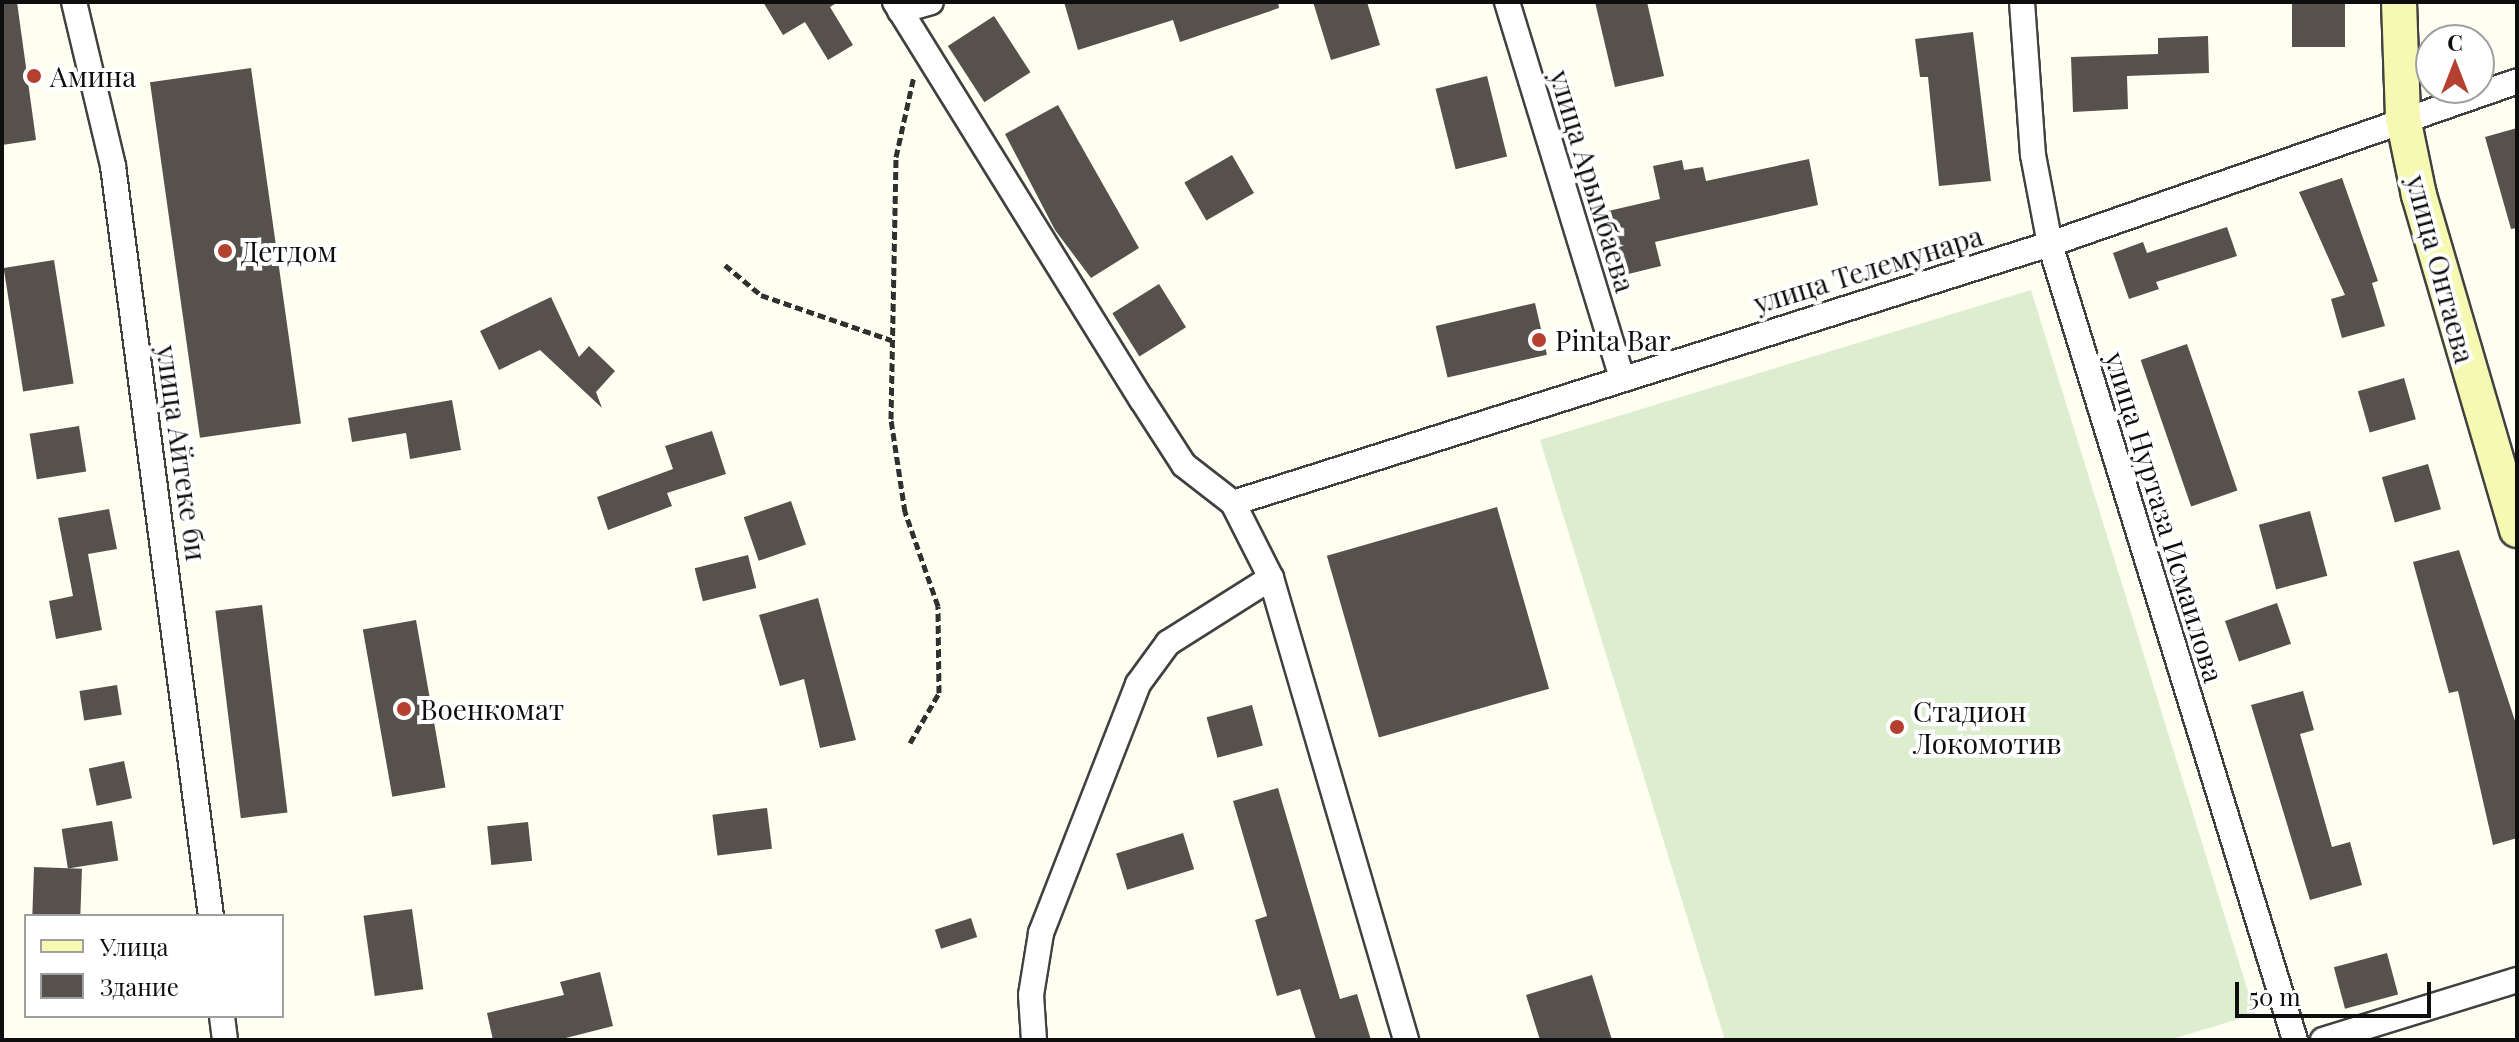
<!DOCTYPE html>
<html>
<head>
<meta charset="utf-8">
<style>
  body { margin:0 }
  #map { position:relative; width:2519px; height:1042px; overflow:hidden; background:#fefef1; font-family:"Playfair Display",serif }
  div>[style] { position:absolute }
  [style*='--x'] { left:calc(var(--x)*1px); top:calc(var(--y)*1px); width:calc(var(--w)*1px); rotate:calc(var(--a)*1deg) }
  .pitch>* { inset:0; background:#ddeece }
  .building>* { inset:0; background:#56514c; transform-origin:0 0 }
  .path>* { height:5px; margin-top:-2.5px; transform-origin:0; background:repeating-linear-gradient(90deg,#303030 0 8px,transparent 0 12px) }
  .roads { filter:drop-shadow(2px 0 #414141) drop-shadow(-2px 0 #414141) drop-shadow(0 2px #414141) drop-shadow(0 -2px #414141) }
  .street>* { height:24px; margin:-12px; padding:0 12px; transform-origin:12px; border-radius:12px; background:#fff }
  .secondary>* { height:34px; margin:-17px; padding:0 17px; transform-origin:17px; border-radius:17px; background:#f5f9b1 }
  .dots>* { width:22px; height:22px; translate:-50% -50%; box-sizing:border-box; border:4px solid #fff; border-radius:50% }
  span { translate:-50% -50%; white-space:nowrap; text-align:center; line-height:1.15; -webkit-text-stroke:8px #fff; paint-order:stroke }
  .poi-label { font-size:28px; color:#0e0e0e }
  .left { translate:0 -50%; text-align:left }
  .street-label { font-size:28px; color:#0e0e0e }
  .frame { position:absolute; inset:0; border:4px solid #0e0e0e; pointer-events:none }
  .legend { position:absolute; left:24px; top:914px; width:260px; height:104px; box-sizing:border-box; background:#fff; border:2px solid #9f9f9f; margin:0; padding:10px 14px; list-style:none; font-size:24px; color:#0e0e0e }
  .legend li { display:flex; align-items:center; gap:16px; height:40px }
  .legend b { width:40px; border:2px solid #9f9f9f }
  .north { position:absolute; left:2415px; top:24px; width:80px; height:80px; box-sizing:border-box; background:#fff; border:2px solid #9f9f9f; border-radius:50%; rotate:0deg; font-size:22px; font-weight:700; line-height:32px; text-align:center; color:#0e0e0e }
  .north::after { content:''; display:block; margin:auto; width:28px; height:36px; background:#b44030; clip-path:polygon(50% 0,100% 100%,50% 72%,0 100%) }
  .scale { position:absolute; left:2235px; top:982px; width:196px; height:36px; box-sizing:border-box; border:4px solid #0e0e0e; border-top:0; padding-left:10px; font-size:24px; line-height:28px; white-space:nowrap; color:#0e0e0e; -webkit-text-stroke:6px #fff; paint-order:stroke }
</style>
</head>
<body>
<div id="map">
  <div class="pitch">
    <div style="clip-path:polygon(2031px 290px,2255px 1014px,2169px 1040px,1725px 1040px,1540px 440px)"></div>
  </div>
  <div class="building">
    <div style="clip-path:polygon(2px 2px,17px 2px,36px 140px,2px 145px)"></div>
    <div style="clip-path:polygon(763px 2px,838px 2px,830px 7px,853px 45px,828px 60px,805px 22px,783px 35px)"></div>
    <div style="clip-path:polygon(1064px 2px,1278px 2px,1279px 8px,1180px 42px,1173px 20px,1078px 50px)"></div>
    <div style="clip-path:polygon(1313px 2px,1367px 2px,1380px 45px,1331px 60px)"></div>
    <div style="clip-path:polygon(1595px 2px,1647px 2px,1664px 76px,1615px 87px)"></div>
    <div style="left:2292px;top:2px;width:53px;height:45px"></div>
    <div style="left:994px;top:16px;width:67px;height:55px;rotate:57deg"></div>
    <div style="clip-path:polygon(1973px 32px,1991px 181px,1939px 186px,1928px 77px,1920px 77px,1915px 39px)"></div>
    <div style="clip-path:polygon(2208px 36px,2209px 73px,2127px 76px,2128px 109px,2073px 112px,2071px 57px,2158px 54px,2158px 38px)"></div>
    <div style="left:251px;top:68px;width:359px;height:102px;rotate:82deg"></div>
    <div style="left:1487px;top:76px;width:83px;height:53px;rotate:76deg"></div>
    <div style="clip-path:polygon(1058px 105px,1139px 248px,1091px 278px,1055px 230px,1005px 134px)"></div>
    <div style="clip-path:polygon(2517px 128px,2517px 228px,2511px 229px,2485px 137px)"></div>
    <div style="left:1232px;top:155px;width:44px;height:55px;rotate:60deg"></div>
    <div style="clip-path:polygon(1809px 159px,1818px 205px,1655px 242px,1661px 266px,1620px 276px,1604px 212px,1660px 199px,1653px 166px,1682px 160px,1684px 170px,1703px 167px,1706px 181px)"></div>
    <div style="clip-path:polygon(2342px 178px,2378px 281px,2372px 283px,2385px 326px,2342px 338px,2331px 299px,2345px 295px,2299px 192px)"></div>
    <div style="clip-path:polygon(2227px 227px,2237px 256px,2156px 282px,2159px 289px,2129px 299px,2113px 253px,2143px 242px,2147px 253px)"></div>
    <div style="left:54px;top:260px;width:125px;height:51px;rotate:81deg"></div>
    <div style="left:1159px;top:284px;width:51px;height:55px;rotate:58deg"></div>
    <div style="clip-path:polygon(551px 297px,579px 357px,589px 346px,615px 371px,596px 392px,602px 408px,540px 350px,499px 370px,480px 331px)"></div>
    <div style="left:1535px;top:303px;width:53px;height:102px;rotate:77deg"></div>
    <div style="left:2187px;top:344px;width:155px;height:49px;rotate:71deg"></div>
    <div style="left:2404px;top:378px;width:43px;height:48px;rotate:74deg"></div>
    <div style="clip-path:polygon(452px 400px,461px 450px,410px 459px,406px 433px,352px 442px,348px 418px)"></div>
    <div style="left:79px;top:426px;width:46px;height:50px;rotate:81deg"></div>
    <div style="clip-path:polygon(712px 431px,726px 474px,667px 493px,672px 506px,608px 530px,597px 497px,673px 469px,665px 446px)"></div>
    <div style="left:2428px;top:464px;width:47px;height:48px;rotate:74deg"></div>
    <div style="left:791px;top:501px;width:46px;height:50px;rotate:71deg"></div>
    <div style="left:1497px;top:507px;width:189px;height:177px;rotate:74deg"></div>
    <div style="clip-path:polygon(109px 509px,117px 549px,88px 554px,102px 630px,56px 639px,49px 601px,73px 596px,58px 518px)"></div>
    <div style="left:2310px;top:511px;width:67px;height:53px;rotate:75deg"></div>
    <div style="clip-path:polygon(2459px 550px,2517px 727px,2517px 838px,2493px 845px,2458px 691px,2449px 693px,2413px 562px)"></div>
    <div style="left:748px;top:555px;width:34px;height:55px;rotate:76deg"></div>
    <div style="clip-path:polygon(818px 598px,856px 740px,820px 748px,804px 679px,780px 686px,759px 615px)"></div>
    <div style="left:2277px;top:603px;width:43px;height:55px;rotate:71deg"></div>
    <div style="left:262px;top:605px;width:209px;height:47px;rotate:83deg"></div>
    <div style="left:416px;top:620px;width:170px;height:54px;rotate:80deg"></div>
    <div style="left:117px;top:685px;width:30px;height:38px;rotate:81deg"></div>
    <div style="clip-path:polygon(2303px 691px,2314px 730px,2300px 734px,2332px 847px,2350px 842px,2362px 885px,2310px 900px,2251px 705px)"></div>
    <div style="left:1252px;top:705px;width:42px;height:47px;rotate:75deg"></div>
    <div style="left:124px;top:761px;width:38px;height:36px;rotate:78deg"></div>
    <div style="clip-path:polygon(1278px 788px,1340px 999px,1357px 994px,1371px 1040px,1316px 1040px,1300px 989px,1277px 996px,1255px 920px,1267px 916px,1233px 801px)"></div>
    <div style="left:767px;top:808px;width:41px;height:55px;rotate:83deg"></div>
    <div style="left:112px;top:821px;width:40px;height:51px;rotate:81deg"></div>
    <div style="left:528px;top:822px;width:39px;height:41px;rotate:84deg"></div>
    <div style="left:1183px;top:833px;width:38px;height:70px;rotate:73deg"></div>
    <div style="left:34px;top:867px;width:48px;height:49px;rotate:2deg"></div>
    <div style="left:412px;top:909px;width:81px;height:49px;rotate:82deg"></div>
    <div style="left:971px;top:918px;width:20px;height:38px;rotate:72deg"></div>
    <div style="left:2387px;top:953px;width:43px;height:55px;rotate:75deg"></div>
    <div style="clip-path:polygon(600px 972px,613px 1026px,558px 1040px,493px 1040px,487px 1013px,564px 995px,560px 982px)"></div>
    <div style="clip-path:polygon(1592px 975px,1612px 1040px,1540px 1040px,1526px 995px)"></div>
  </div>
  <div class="path">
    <div style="--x:725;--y:265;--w:47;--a:39.8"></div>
    <div style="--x:761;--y:295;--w:138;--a:19.1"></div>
    <div style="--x:910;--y:743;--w:58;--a:-59.9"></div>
    <div style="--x:939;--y:693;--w:87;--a:-90.7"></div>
    <div style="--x:938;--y:606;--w:100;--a:-109.3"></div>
    <div style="--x:905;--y:512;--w:94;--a:-98.6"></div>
    <div style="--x:891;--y:419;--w:262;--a:-88.9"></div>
    <div style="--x:896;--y:157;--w:83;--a:-77.5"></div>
  </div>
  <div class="roads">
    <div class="street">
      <div style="--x:74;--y:2;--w:169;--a:76.6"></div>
      <div style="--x:113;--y:166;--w:756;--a:82.56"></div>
      <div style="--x:895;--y:2;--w:468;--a:58.2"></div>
      <div style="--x:1142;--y:400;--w:77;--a:57.1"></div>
      <div style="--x:1184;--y:465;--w:62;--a:37.8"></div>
      <div style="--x:1233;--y:503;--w:84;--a:63.1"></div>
      <div style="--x:1271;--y:578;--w:481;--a:73.7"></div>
      <div style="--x:1507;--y:2;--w:392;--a:73"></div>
      <div style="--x:2022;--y:2;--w:153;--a:85.9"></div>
      <div style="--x:2033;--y:155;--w:91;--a:79.2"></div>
      <div style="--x:2050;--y:244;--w:833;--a:72.89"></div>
      <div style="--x:900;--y:11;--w:32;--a:-16"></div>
      <div style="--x:1233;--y:503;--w:857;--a:-17.59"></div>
      <div style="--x:2050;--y:244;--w:495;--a:-19.2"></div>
      <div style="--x:222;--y:1016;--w:24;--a:83"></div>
      <div style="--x:1034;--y:1040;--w:45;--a:-93.8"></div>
      <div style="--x:1031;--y:995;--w:63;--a:-80.8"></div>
      <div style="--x:1041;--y:933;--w:267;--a:-68.7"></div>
      <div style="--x:1138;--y:684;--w:51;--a:-53.8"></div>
      <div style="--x:1168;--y:643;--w:122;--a:-32.3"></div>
      <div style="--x:2323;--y:1040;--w:203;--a:-17.2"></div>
    </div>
    <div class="secondary">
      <div style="--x:2399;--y:2;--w:116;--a:88"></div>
      <div style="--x:2403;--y:118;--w:79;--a:78.3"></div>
      <div style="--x:2419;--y:195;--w:349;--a:73.7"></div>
    </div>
  </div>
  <div class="dots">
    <div style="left:34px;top:76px;background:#b44030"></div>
    <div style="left:225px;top:251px;background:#b44030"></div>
    <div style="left:1539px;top:340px;background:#b44030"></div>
    <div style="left:404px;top:709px;background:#b44030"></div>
    <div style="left:1897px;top:727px;background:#b44030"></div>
  </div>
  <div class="poi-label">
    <span class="left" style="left:50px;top:76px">Амина</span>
    <span class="left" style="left:241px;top:251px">Детдом</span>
    <span class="left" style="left:1555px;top:340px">Pinta Bar</span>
    <span class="left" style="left:420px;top:709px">Военкомат</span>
    <span class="left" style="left:1913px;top:727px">Стадион<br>Локомотив</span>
  </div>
  <div class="street-label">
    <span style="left:1593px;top:181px;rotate:73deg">улица Арымбаева</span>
    <span style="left:1868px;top:269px;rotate:-17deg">улица Телемунара</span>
    <span style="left:2441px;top:269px;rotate:75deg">улица Онтаева</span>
    <span style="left:182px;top:453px;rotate:82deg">улица Айтеке би</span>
    <span style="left:2165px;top:517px;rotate:73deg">улица Нуртаза Исмаилова</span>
  </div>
  <div class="frame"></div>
  <ul class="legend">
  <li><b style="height:10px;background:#f5f9b1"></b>Улица</li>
  <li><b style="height:22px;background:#56514c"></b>Здание</li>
  </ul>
  <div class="north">С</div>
  <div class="scale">50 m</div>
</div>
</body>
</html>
